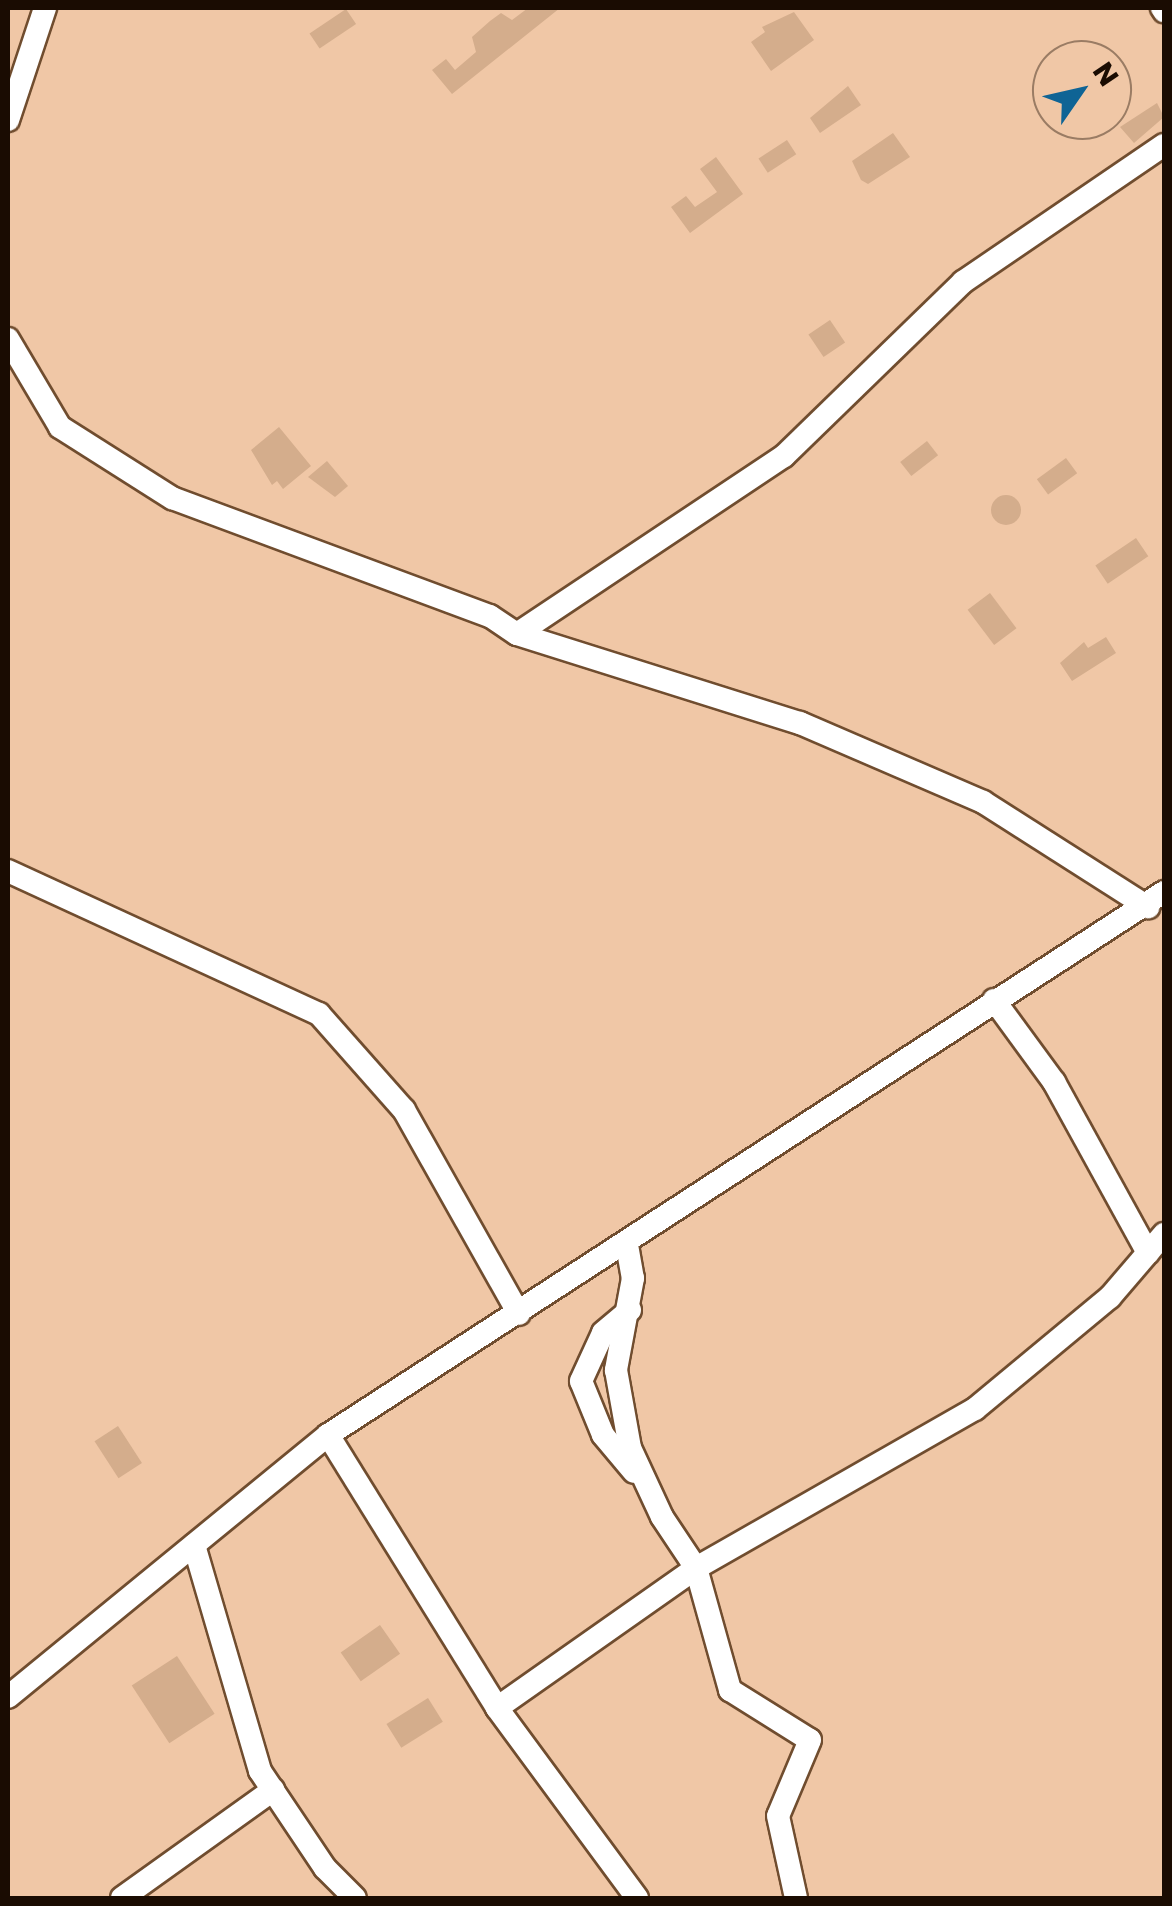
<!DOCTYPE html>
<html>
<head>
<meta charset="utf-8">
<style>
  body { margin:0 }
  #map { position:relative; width:1172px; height:1906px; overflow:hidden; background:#f0c7a6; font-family:Poppins,sans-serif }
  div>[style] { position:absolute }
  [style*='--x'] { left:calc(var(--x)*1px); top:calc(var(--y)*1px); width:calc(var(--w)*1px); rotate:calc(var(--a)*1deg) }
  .building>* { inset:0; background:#d4ad8c; transform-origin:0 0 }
  .round { border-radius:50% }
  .roads { filter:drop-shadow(2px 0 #704d2f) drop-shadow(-2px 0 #704d2f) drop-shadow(0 2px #704d2f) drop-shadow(0 -2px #704d2f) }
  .minor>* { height:22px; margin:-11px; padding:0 11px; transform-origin:11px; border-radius:11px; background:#fff }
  span { translate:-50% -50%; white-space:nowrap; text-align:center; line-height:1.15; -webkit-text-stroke:8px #f0c7a6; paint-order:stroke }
  .frame { position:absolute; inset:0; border:10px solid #1a0c02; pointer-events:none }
  .north { position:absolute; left:1032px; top:40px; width:100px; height:100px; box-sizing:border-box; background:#f0c7a6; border:2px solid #9a7c64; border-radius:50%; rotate:56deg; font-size:28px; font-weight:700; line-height:40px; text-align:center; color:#1a0c02 }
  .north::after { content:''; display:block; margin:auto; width:35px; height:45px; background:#0f6495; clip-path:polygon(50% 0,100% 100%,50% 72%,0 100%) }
</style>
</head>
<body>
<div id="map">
  <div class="building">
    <div style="clip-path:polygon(528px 8px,560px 8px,452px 94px,432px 70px,446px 59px,455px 70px,476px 52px,472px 37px,490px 21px,501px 13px,512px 20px)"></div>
    <div style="left:346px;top:9px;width:18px;height:44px;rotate:56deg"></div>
    <div style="clip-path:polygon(794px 12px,814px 40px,771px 71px,751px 42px,765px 32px,762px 27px)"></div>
    <div style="clip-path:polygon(848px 86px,861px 105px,820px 133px,810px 118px)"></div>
    <div style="clip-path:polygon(1157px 103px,1164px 117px,1134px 143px,1120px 127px)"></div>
    <div style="clip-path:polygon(893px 133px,910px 157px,868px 184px,861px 180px,852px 161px)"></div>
    <div style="left:787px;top:140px;width:17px;height:34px;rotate:57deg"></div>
    <div style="clip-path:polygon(716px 157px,743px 194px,690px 233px,671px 207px,686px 196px,695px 207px,717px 192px,700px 169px)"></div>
    <div style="left:830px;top:320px;width:27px;height:26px;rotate:56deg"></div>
    <div style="clip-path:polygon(279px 427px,311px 466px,283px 489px,277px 481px,272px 485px,251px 450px)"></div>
    <div style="left:927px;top:441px;width:18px;height:34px;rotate:52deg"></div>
    <div style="left:1066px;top:458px;width:19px;height:36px;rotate:54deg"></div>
    <div style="clip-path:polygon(327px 461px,348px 486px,335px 497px,308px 477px)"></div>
    <div class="round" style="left:991px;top:495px;width:30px;height:30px"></div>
    <div style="left:1136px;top:538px;width:22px;height:49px;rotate:56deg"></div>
    <div style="left:990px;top:593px;width:44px;height:28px;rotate:53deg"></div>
    <div style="clip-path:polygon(1106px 637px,1116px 653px,1072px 681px,1060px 663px,1084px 642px,1088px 648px)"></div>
    <div style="left:118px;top:1426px;width:44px;height:28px;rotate:57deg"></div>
    <div style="left:380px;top:1625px;width:35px;height:48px;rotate:55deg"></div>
    <div style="left:177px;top:1656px;width:69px;height:54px;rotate:57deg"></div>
    <div style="left:428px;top:1698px;width:28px;height:49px;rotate:58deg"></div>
  </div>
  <div class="roads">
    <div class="minor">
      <div style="--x:1162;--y:8;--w:4;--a:56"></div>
      <div style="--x:8;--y:120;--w:118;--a:-71.7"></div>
      <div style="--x:8;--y:339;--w:102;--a:59.4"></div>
      <div style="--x:60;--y:427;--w:133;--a:32.4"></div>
      <div style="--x:172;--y:498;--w:339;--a:20.4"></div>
      <div style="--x:490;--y:616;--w:32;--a:34"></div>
      <div style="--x:517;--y:634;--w:297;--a:17.5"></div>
      <div style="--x:800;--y:723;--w:199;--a:23.3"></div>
      <div style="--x:983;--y:802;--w:196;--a:32.5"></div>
      <div style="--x:517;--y:634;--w:321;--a:-33.7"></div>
      <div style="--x:784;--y:456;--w:250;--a:-44.2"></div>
      <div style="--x:963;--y:282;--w:243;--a:-34.3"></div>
      <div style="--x:8;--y:871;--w:342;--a:24.7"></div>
      <div style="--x:319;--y:1014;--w:128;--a:48.5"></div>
      <div style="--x:404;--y:1110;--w:234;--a:60.6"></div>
      <div style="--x:994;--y:1000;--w:102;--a:53.8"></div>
      <div style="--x:1054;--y:1082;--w:195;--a:61.2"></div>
      <div style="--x:627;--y:1245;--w:34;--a:80"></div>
      <div style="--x:633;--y:1278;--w:94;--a:100.5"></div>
      <div style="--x:616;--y:1370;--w:79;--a:79.8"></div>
      <div style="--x:630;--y:1448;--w:76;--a:65.1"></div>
      <div style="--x:662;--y:1517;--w:61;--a:56.3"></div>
      <div style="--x:696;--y:1568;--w:127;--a:74.4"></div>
      <div style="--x:730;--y:1690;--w:94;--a:32"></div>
      <div style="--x:810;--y:1740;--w:82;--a:112.8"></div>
      <div style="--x:778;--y:1816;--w:84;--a:77.6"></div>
      <div style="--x:630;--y:1310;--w:35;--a:140"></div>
      <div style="--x:603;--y:1333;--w:53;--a:114.6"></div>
      <div style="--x:581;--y:1381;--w:58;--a:67.8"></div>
      <div style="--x:603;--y:1435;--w:48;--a:50"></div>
      <div style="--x:328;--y:1435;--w:321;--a:58.2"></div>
      <div style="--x:497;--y:1708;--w:236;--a:53.6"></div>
      <div style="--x:194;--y:1545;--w:235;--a:73.7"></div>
      <div style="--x:260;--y:1771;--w:117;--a:56.2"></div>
      <div style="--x:325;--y:1868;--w:42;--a:45"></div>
      <div style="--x:8;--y:1697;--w:414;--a:-39.3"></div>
      <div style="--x:328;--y:1435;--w:997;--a:-33"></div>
      <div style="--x:497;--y:1708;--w:243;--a:-35.1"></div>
      <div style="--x:696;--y:1568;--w:321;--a:-29.7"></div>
      <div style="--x:975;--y:1409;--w:175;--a:-39.7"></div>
      <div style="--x:1110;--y:1297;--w:83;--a:-49.4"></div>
      <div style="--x:122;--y:1898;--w:186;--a:-35.6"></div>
    </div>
  </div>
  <div class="frame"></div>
  <div class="north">N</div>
</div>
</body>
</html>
